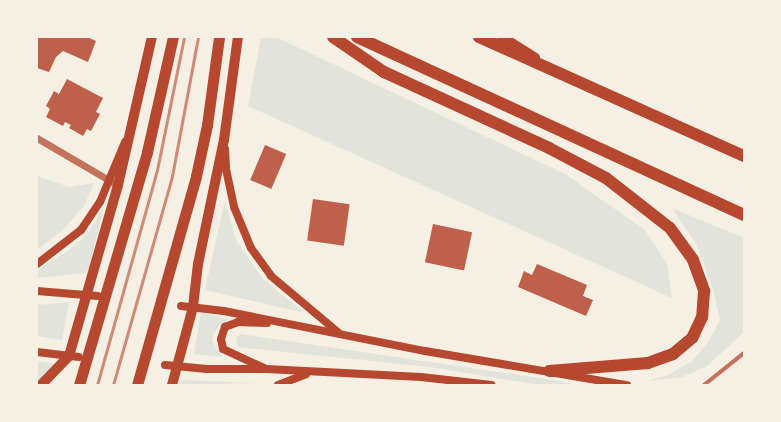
<!DOCTYPE html>
<html>
<head>
<meta charset="utf-8">
<style>
  body { margin:0 }
  #map { position:relative; width:781px; height:422px; overflow:hidden; background:#f6efe4; font-family:Barlow,sans-serif }
  div>[style] { position:absolute }
  [style*='--x'] { left:calc(var(--x)*1px); top:calc(var(--y)*1px); width:calc(var(--w)*1px); rotate:calc(var(--a)*1deg) }
  .green>* { inset:0; background:#e2e4dc }
  .building>* { inset:0; background:#bf614a; transform-origin:0 0 }
  .minor>* { height:4px; margin:-2px; padding:0 2px; transform-origin:2px; border-radius:2px; background:#c5725c }
  .tertiary>* { height:7px; margin:-3.5px; padding:0 3.5px; transform-origin:3.5px; border-radius:3.5px; background:#c5725c }
  .secondary>* { height:8px; margin:-4px; padding:0 4px; transform-origin:4px; border-radius:4px; background:#b5482f }
  .primary>* { height:10px; margin:-5px; padding:0 5px; transform-origin:5px; border-radius:5px; background:#b5482f }
  .trunk>* { height:11px; margin:-5.5px; padding:0 5.5px; transform-origin:5.5px; border-radius:5.5px; background:#b5482f }
  .motorway>* { height:12px; margin:-6px; padding:0 6px; transform-origin:6px; border-radius:6px; background:#b5482f }
  .rail>* { height:3px; margin:-1.5px; padding:0 1.5px; transform-origin:1.5px; border-radius:1.5px; background:#cf8b77 }
  span { translate:-50% -50%; white-space:nowrap; text-align:center; line-height:1.15; -webkit-text-stroke:4px #f6efe4; paint-order:stroke }
  .frame { position:absolute; inset:0; border:38px solid #f6efe4; pointer-events:none }
</style>
</head>
<body>
<div id="map">
  <div class="green">
    <div style="clip-path:polygon(261px 37px,276px 37px,565px 174px,645px 230px,667px 264px,672px 298px,248px 106px)"></div>
    <div style="clip-path:polygon(37px 176px,69px 187px,94px 183px,84px 206px,64px 229px,37px 250px)"></div>
    <div style="clip-path:polygon(225px 201px,236px 240px,263px 279px,305px 313px,205px 290px)"></div>
    <div style="clip-path:polygon(104px 206px,89px 269px,85px 273px,37px 278px,37px 270px,69px 250px,88px 233px)"></div>
    <div style="clip-path:polygon(672px 208px,744px 238px,744px 332px,707px 366px,682px 377px,647px 381px,668px 375px,692px 361px,709px 341px,720px 320px,713px 290px,697px 245px)"></div>
    <div style="clip-path:polygon(69px 302px,62px 340px,37px 336px,37px 305px)"></div>
    <div style="clip-path:polygon(201px 312px,230px 320px,221px 323px,213px 335px,212px 340px,222px 357px,194px 354px)"></div>
    <div style="clip-path:polygon(240px 334px,560px 381px,578px 385px,540px 385px,429px 367px,238px 347px,236px 338px)"></div>
    <div style="clip-path:polygon(37px 361px,51px 363px,55px 367px,52px 385px,37px 385px)"></div>
    <div style="clip-path:polygon(183px 380px,259px 383px,179px 385px)"></div>
  </div>
  <div class="building">
    <div style="clip-path:polygon(37px 37px,87px 37px,96px 41px,88px 62px,63px 51px,56px 57px,49px 72px,37px 68px)"></div>
    <div style="clip-path:polygon(67px 79px,103px 98px,96px 112px,100px 114px,91px 131px,87px 129px,83px 136px,69px 128px,71px 125px,65px 122px,63px 126px,46px 117px,50px 109px,46px 106px,54px 91px,59px 94px)"></div>
    <div style="left:265px;top:145px;width:23px;height:38px;rotate:23deg"></div>
    <div style="left:313px;top:199px;width:37px;height:42px;rotate:8deg"></div>
    <div style="left:433px;top:224px;width:40px;height:39px;rotate:12deg"></div>
    <div style="clip-path:polygon(537px 264px,587px 285px,583px 296px,593px 300px,586px 316px,518px 287px,524px 271px,532px 275px)"></div>
  </div>
  <div class="minor">
    <div style="--x:704;--y:385;--w:51;--a:-38.7"></div>
  </div>
  <div class="tertiary">
    <div style="--x:37;--y:138;--w:89;--a:30.3"></div>
  </div>
  <div class="secondary">
    <div style="--x:225;--y:149;--w:20;--a:87"></div>
    <div style="--x:226;--y:169;--w:39;--a:78"></div>
    <div style="--x:234;--y:207;--w:44;--a:67.5"></div>
    <div style="--x:251;--y:248;--w:34;--a:54"></div>
    <div style="--x:271;--y:276;--w:89;--a:40"></div>
    <div style="--x:37;--y:264;--w:56;--a:-37.7"></div>
    <div style="--x:81;--y:230;--w:34;--a:-56"></div>
    <div style="--x:100;--y:202;--w:65;--a:-67.4"></div>
    <div style="--x:37;--y:291;--w:61;--a:4.7"></div>
    <div style="--x:181;--y:306;--w:43;--a:6.6"></div>
    <div style="--x:224;--y:311;--w:205;--a:11.3"></div>
    <div style="--x:425;--y:351;--w:205;--a:9.6"></div>
    <div style="--x:37;--y:352;--w:42;--a:6.8"></div>
    <div style="--x:165;--y:365;--w:42;--a:5.4"></div>
    <div style="--x:207;--y:369;--w:60;--a:0"></div>
    <div style="--x:267;--y:369;--w:154;--a:3"></div>
    <div style="--x:421;--y:377;--w:71;--a:6.4"></div>
    <div style="--x:264;--y:368;--w:45;--a:-155.1"></div>
    <div style="--x:223;--y:349;--w:10;--a:-101"></div>
    <div style="--x:221;--y:339;--w:13;--a:-72"></div>
    <div style="--x:225;--y:327;--w:14;--a:-21"></div>
    <div style="--x:238;--y:322;--w:29;--a:2"></div>
    <div style="--x:278;--y:385;--w:30;--a:-21"></div>
  </div>
  <div class="primary">
    <div style="--x:502;--y:37;--w:39;--a:32"></div>
    <div style="--x:41;--y:385;--w:40;--a:-46"></div>
    <div style="--x:69;--y:356;--w:178;--a:-74"></div>
    <div style="--x:118;--y:185;--w:152;--a:-77.1"></div>
    <div style="--x:172;--y:385;--w:81;--a:-74.9"></div>
    <div style="--x:193;--y:307;--w:43;--a:-83.4"></div>
    <div style="--x:198;--y:264;--w:127;--a:-78.2"></div>
    <div style="--x:224;--y:140;--w:104;--a:-82.3"></div>
  </div>
  <div class="trunk">
    <div style="--x:79;--y:385;--w:243;--a:-73.7"></div>
    <div style="--x:147;--y:152;--w:118;--a:-77.3"></div>
    <div style="--x:137;--y:385;--w:217;--a:-74.2"></div>
    <div style="--x:196;--y:176;--w:52;--a:-77.8"></div>
    <div style="--x:207;--y:125;--w:89;--a:-82.2"></div>
  </div>
  <div class="motorway">
    <div style="--x:333;--y:37;--w:62;--a:34.5"></div>
    <div style="--x:384;--y:72;--w:182;--a:24.7"></div>
    <div style="--x:549;--y:148;--w:64;--a:27.8"></div>
    <div style="--x:606;--y:178;--w:81;--a:38"></div>
    <div style="--x:670;--y:228;--w:39;--a:54"></div>
    <div style="--x:693;--y:260;--w:33;--a:70"></div>
    <div style="--x:704;--y:291;--w:26;--a:94"></div>
    <div style="--x:702;--y:317;--w:23;--a:115"></div>
    <div style="--x:692;--y:338;--w:25;--a:140"></div>
    <div style="--x:673;--y:354;--w:27;--a:160"></div>
    <div style="--x:648;--y:363;--w:99;--a:175.4"></div>
    <div style="--x:357;--y:37;--w:426;--a:24.7"></div>
    <div style="--x:479;--y:37;--w:290;--a:24.2"></div>
  </div>
  <div class="rail">
    <div style="--x:97;--y:385;--w:223;--a:-74.4"></div>
    <div style="--x:157;--y:170;--w:136;--a:-78.5"></div>
    <div style="--x:113;--y:385;--w:217;--a:-74.2"></div>
    <div style="--x:172;--y:176;--w:141;--a:-79.4"></div>
  </div>
  <div class="frame"></div>
</div>
</body>
</html>
